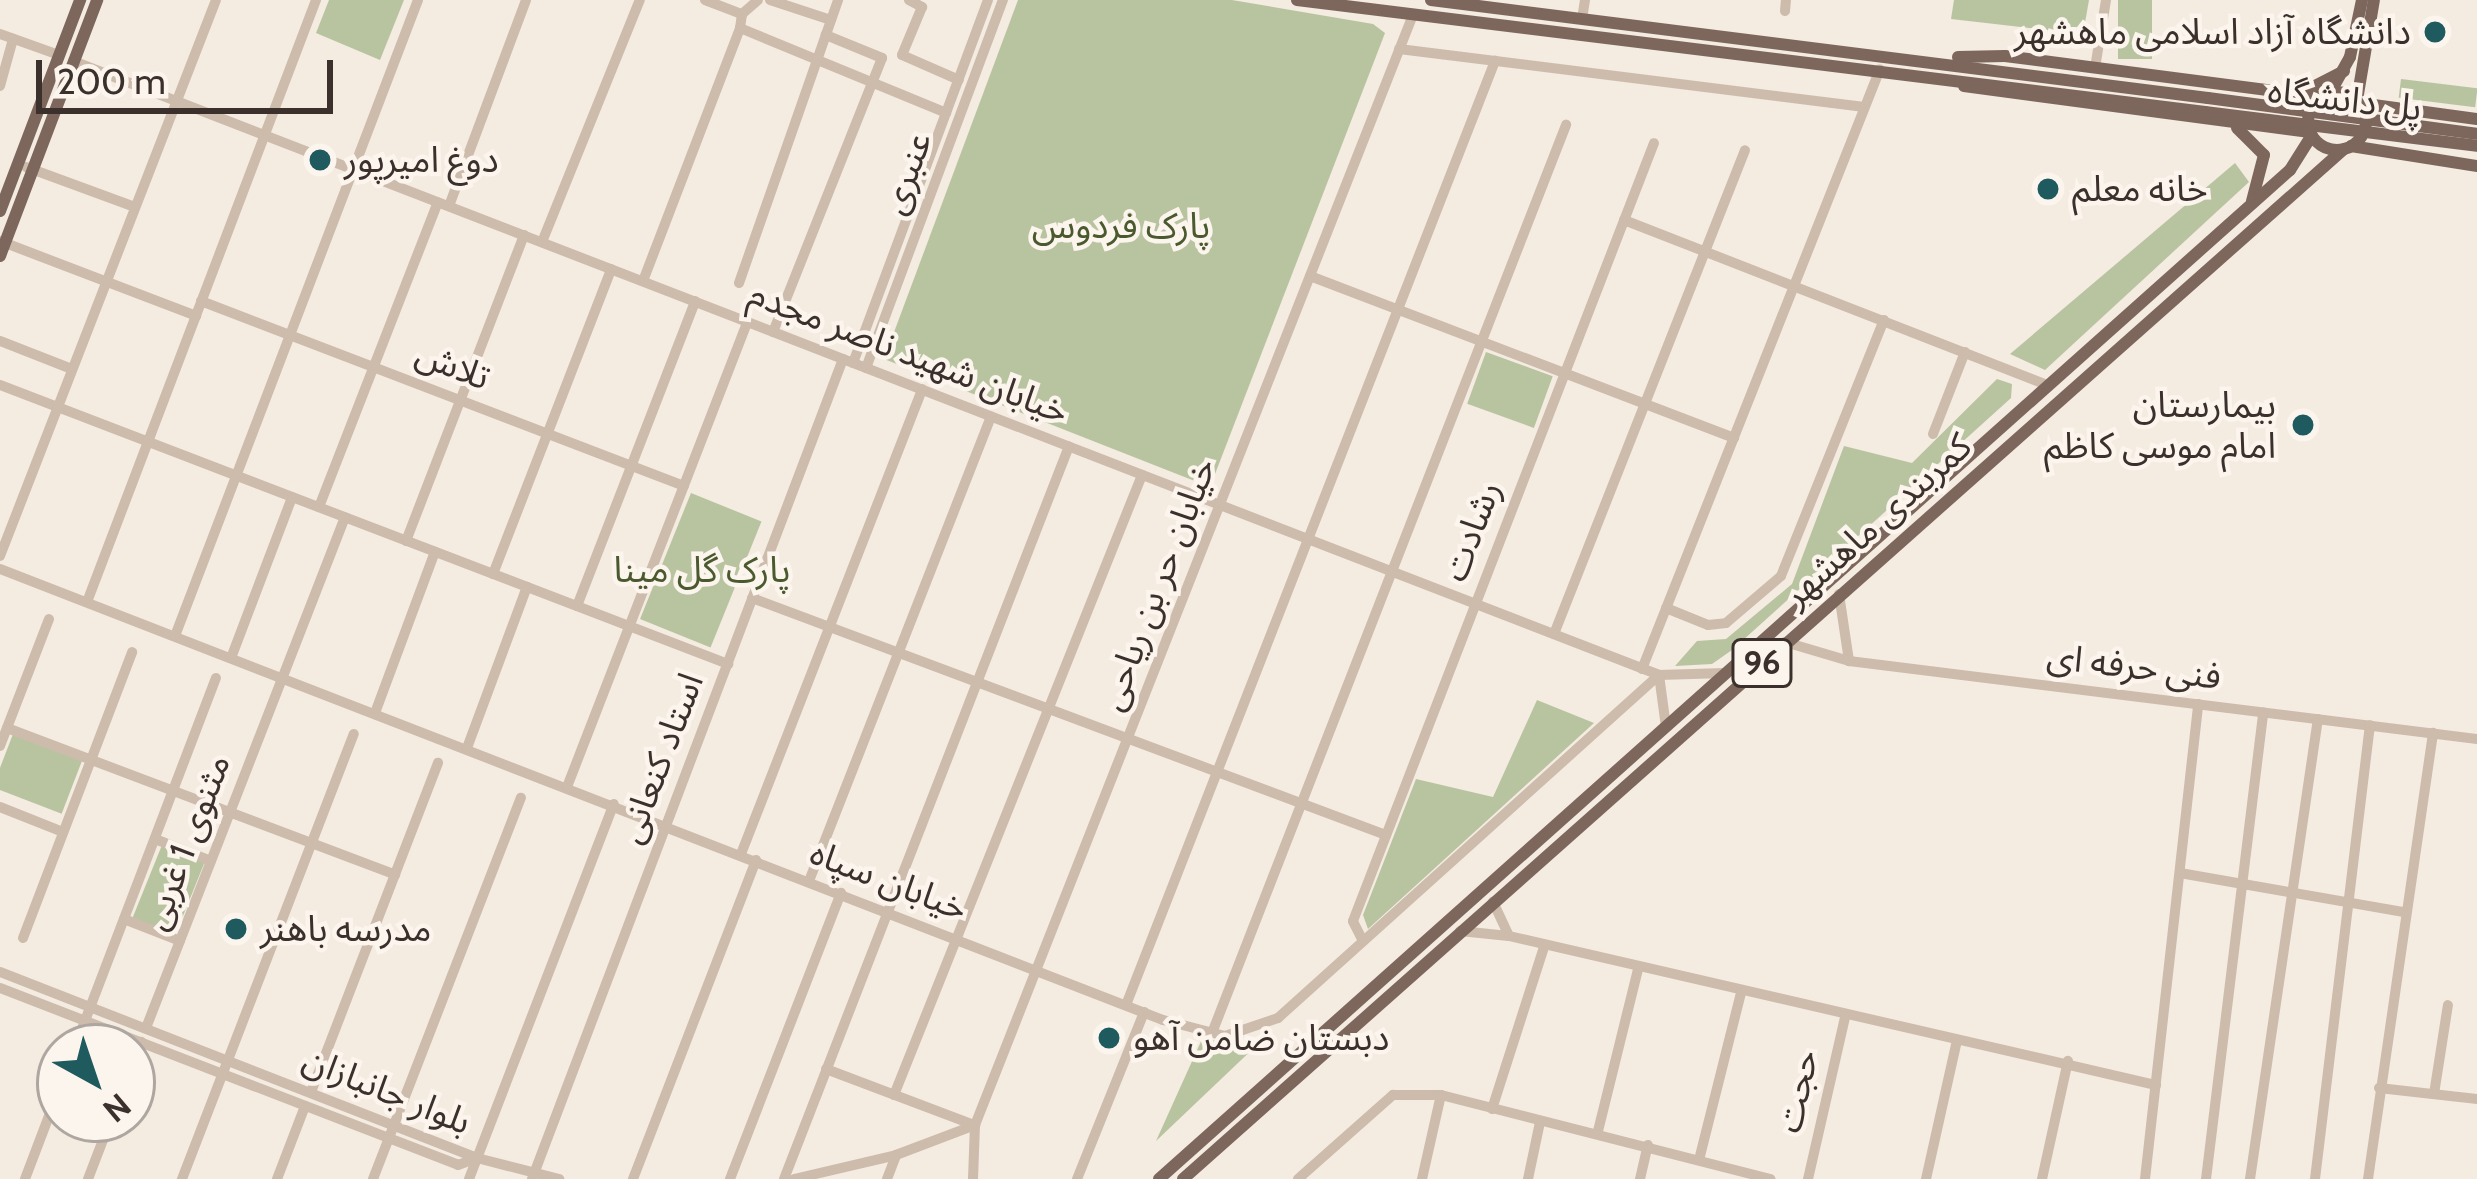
<!DOCTYPE html>
<html>
<head>
<meta charset="utf-8">
<style>
  body { margin:0 }
  #map { position:relative; width:2477px; height:1179px; overflow:hidden; background:#f4ebe1; font-family:Cabin,"Noto Sans Arabic",sans-serif }
  div>[style] { position:absolute }
  [style*='--x'] { left:calc(var(--x)*1px); top:calc(var(--y)*1px); width:calc(var(--w)*1px); rotate:calc(var(--a)*1deg) }
  .green>* { inset:0; background:#b8c4a0; transform-origin:0 0 }
  .minor>* { height:10px; margin:-5px; padding:0 5px; transform-origin:5px; border-radius:5px; background:#cdbbac }
  .major>* { height:12px; margin:-6px; padding:0 6px; transform-origin:6px; border-radius:6px; background:#7d675c }
  .major>.ring { margin:-6px; padding:0; box-sizing:content-box; background:none; border:12px solid #7d675c; border-radius:50% }
  .major-bridge>* { height:12px; margin:-6px; padding:0 6px; transform-origin:6px; border-radius:6px; background:#7d675c }
  .dots>* { width:33px; height:33px; translate:-50% -50%; box-sizing:border-box; border:6px solid #fbf5ee; border-radius:50% }
  span { translate:-50% -50%; white-space:nowrap; text-align:center; line-height:1.15; -webkit-text-stroke:9px #fbf5ee; paint-order:stroke }
  .shield-label span { padding:3px 9px; background:#fbf5ee; border:3px solid; border-radius:9px; -webkit-text-stroke-width:0 }
  .shield-label { font-size:33px; color:#3b302b; font-weight:700 }
  .poi-label { font-size:36px; color:#3b302b }
  .right { translate:-100% -50%; text-align:right }
  .left { translate:0 -50%; text-align:left }
  .street-label { font-size:36px; color:#3b302b }
  .park-label { font-size:36px; color:#4a5a2e }
  .north { position:absolute; left:36px; top:1023px; width:120px; height:120px; box-sizing:border-box; background:#fbf5ee; border:3px solid #aea6a0; border-radius:50%; rotate:140deg; font-size:33px; font-weight:700; line-height:48px; text-align:center; color:#3b302b }
  .north::after { content:''; display:block; margin:auto; width:42px; height:54px; background:#1f5a5e; clip-path:polygon(50% 0,100% 100%,50% 72%,0 100%) }
  .scale { position:absolute; left:36px; top:60px; width:297px; height:54px; box-sizing:border-box; border:6px solid #3b302b; border-top:0; padding-left:15px; font-size:36px; line-height:42px; white-space:nowrap; color:#3b302b; -webkit-text-stroke:9px #fbf5ee; paint-order:stroke }
</style>
</head>
<body>
<div id="map">
  <div class="green">
    <div style="clip-path:polygon(329px 0,404px 0,380px 60px,316px 33px)"></div>
    <div style="clip-path:polygon(1018px 0,1232px 0,1373px 24px,1385px 33px,1210px 487px,884px 359px)"></div>
    <div style="clip-path:polygon(1954px 0,2089px 0,2083px 34px,1951px 19px)"></div>
    <div style="left:2118px;top:0;width:34px;height:59px"></div>
    <div style="left:2401px;top:79px;width:77px;height:19px;rotate:7deg"></div>
    <div style="clip-path:polygon(2235px 163px,2249px 182px,2045px 370px,2010px 354px)"></div>
    <div style="left:1486px;top:352px;width:71px;height:55px;rotate:20deg"></div>
    <div style="clip-path:polygon(1997px 379px,2012px 384px,2011px 398px,1732px 650px,1712px 664px,1675px 666px,1697px 641px,1726px 639px,1792px 584px,1844px 446px,1912px 463px)"></div>
    <div style="left:691px;top:493px;width:76px;height:136px;rotate:22deg"></div>
    <div style="clip-path:polygon(1537px 700px,1594px 723px,1368px 929px,1363px 915px,1416px 779px,1493px 797px)"></div>
    <div style="left:13px;top:734px;width:74px;height:57px;rotate:21deg"></div>
    <div style="left:162px;top:845px;width:46px;height:79px;rotate:22deg"></div>
    <div style="clip-path:polygon(1203px 1037px,1238px 1047px,1259px 1043px,1156px 1141px)"></div>
  </div>
  <div class="minor">
    <div style="--x:705;--y:0;--w:40;--a:21"></div>
    <div style="--x:742;--y:14;--w:14;--a:98"></div>
    <div style="--x:740;--y:28;--w:223;--a:22.4"></div>
    <div style="--x:770;--y:0;--w:64;--a:18.2"></div>
    <div style="--x:909;--y:0;--w:15;--a:28"></div>
    <div style="--x:922;--y:7;--w:52;--a:112.6"></div>
    <div style="--x:902;--y:55;--w:62;--a:23.7"></div>
    <div style="--x:1785;--y:11;--w:11;--a:-85"></div>
    <div style="--x:742;--y:14;--w:21;--a:-41"></div>
    <div style="--x:1582;--y:19;--w:19;--a:-81"></div>
    <div style="--x:0;--y:34;--w:63;--a:19.6"></div>
    <div style="--x:1399;--y:49;--w:469;--a:7.1"></div>
    <div style="--x:73;--y:61;--w:1701;--a:21.16"></div>
    <div style="--x:1659;--y:675;--w:66;--a:-1.7"></div>
    <div style="--x:2095;--y:68;--w:69;--a:-80.8"></div>
    <div style="--x:0;--y:86;--w:49;--a:-74.5"></div>
    <div style="--x:26;--y:167;--w:116;--a:20.2"></div>
    <div style="--x:449;--y:206;--w:220;--a:-69.5"></div>
    <div style="--x:1624;--y:220;--w:456;--a:21.3"></div>
    <div style="--x:0;--y:241;--w:210;--a:20.9"></div>
    <div style="--x:542;--y:242;--w:261;--a:-68"></div>
    <div style="--x:1310;--y:276;--w:454;--a:20.9"></div>
    <div style="--x:643;--y:281;--w:271;--a:-69"></div>
    <div style="--x:739;--y:283;--w:300;--a:-70.7"></div>
    <div style="--x:201;--y:301;--w:517;--a:20.96"></div>
    <div style="--x:773;--y:332;--w:295;--a:-68.3"></div>
    <div style="--x:882;--y:58;--w:61;--a:-157.7"></div>
    <div style="--x:0;--y:341;--w:77;--a:21.3"></div>
    <div style="--x:853;--y:363;--w:387;--a:-69.6"></div>
    <div style="--x:866;--y:368;--w:393;--a:-69.6"></div>
    <div style="--x:0;--y:385;--w:780;--a:20.97"></div>
    <div style="--x:1933;--y:434;--w:88;--a:-68.7"></div>
    <div style="--x:319;--y:507;--w:327;--a:-68.7"></div>
    <div style="--x:406;--y:541;--w:328;--a:-68.9"></div>
    <div style="--x:0;--y:556;--w:596;--a:-68.77"></div>
    <div style="--x:0;--y:569;--w:1247;--a:21.2"></div>
    <div style="--x:1163;--y:1020;--w:64;--a:14.5"></div>
    <div style="--x:1225;--y:1036;--w:56;--a:-18.8"></div>
    <div style="--x:1278;--y:1018;--w:513;--a:-42"></div>
    <div style="--x:493;--y:574;--w:327;--a:-68.8"></div>
    <div style="--x:1839;--y:594;--w:68;--a:81.5"></div>
    <div style="--x:752;--y:598;--w:677;--a:20.5"></div>
    <div style="--x:87;--y:602;--w:644;--a:-69.17"></div>
    <div style="--x:577;--y:606;--w:327;--a:-68.8"></div>
    <div style="--x:1666;--y:608;--w:45;--a:22"></div>
    <div style="--x:1708;--y:625;--w:18;--a:-6"></div>
    <div style="--x:1726;--y:623;--w:72;--a:-40.5"></div>
    <div style="--x:1781;--y:576;--w:276;--a:-68.1"></div>
    <div style="--x:1554;--y:634;--w:520;--a:-68.46"></div>
    <div style="--x:175;--y:636;--w:681;--a:-69.09"></div>
    <div style="--x:1785;--y:642;--w:67;--a:16.5"></div>
    <div style="--x:1849;--y:661;--w:633;--a:7.08"></div>
    <div style="--x:231;--y:658;--w:172;--a:-69.2"></div>
    <div style="--x:1642;--y:669;--w:645;--a:-68.36"></div>
    <div style="--x:1659;--y:675;--w:52;--a:82.3"></div>
    <div style="--x:375;--y:713;--w:172;--a:-69.6"></div>
    <div style="--x:7;--y:728;--w:415;--a:20.7"></div>
    <div style="--x:0;--y:746;--w:136;--a:-68.9"></div>
    <div style="--x:467;--y:748;--w:172;--a:-69.6"></div>
    <div style="--x:567;--y:787;--w:499;--a:-68.8"></div>
    <div style="--x:0;--y:807;--w:68;--a:21.6"></div>
    <div style="--x:155;--y:839;--w:60;--a:21.4"></div>
    <div style="--x:741;--y:854;--w:499;--a:-68.7"></div>
    <div style="--x:2180;--y:873;--w:226;--a:9.9"></div>
    <div style="--x:809;--y:881;--w:499;--a:-68.6"></div>
    <div style="--x:124;--y:919;--w:60;--a:21.4"></div>
    <div style="--x:1460;--y:931;--w:49;--a:5.8"></div>
    <div style="--x:1509;--y:936;--w:38;--a:-115"></div>
    <div style="--x:1509;--y:936;--w:664;--a:12.97"></div>
    <div style="--x:23;--y:938;--w:306;--a:-69.1"></div>
    <div style="--x:1363;--y:941;--w:22;--a:-117"></div>
    <div style="--x:1353;--y:921;--w:834;--a:-68.85"></div>
    <div style="--x:0;--y:972;--w:512;--a:21.3"></div>
    <div style="--x:477;--y:1158;--w:85;--a:14.4"></div>
    <div style="--x:0;--y:988;--w:491;--a:21.1"></div>
    <div style="--x:458;--y:1165;--w:20;--a:-20"></div>
    <div style="--x:1126;--y:1005;--w:1014;--a:-68.65"></div>
    <div style="--x:146;--y:1028;--w:548;--a:-68.72"></div>
    <div style="--x:1212;--y:1033;--w:975;--a:-68.7"></div>
    <div style="--x:75;--y:1047;--w:395;--a:-69.1"></div>
    <div style="--x:132;--y:1064;--w:24;--a:-68"></div>
    <div style="--x:826;--y:1069;--w:158;--a:20.7"></div>
    <div style="--x:2379;--y:1088;--w:99;--a:6.4"></div>
    <div style="--x:311;--y:1092;--w:353;--a:-68.9"></div>
    <div style="--x:2434;--y:1094;--w:90;--a:-81.1"></div>
    <div style="--x:894;--y:1095;--w:668;--a:-68.2"></div>
    <div style="--x:1492;--y:1109;--w:170;--a:-72.2"></div>
    <div style="--x:1598;--y:1131;--w:167;--a:-76.1"></div>
    <div style="--x:1699;--y:1160;--w:172;--a:-75.9"></div>
    <div style="--x:25;--y:1179;--w:98;--a:-69.2"></div>
    <div style="--x:88;--y:1179;--w:64;--a:-69"></div>
    <div style="--x:182;--y:1179;--w:477;--a:-68.9"></div>
    <div style="--x:277;--y:1179;--w:78;--a:-69"></div>
    <div style="--x:373;--y:1179;--w:409;--a:-68.8"></div>
    <div style="--x:469;--y:1179;--w:402;--a:-68.9"></div>
    <div style="--x:532;--y:1179;--w:877;--a:-69.23"></div>
    <div style="--x:633;--y:1179;--w:342;--a:-68.9"></div>
    <div style="--x:730;--y:1179;--w:307;--a:-68.8"></div>
    <div style="--x:784;--y:1179;--w:786;--a:-68.75"></div>
    <div style="--x:794;--y:1179;--w:105;--a:-13.2"></div>
    <div style="--x:896;--y:1155;--w:85;--a:-20.8"></div>
    <div style="--x:887;--y:1179;--w:26;--a:-69"></div>
    <div style="--x:973;--y:1179;--w:54;--a:-87.9"></div>
    <div style="--x:975;--y:1125;--w:1193;--a:-68.47"></div>
    <div style="--x:1077;--y:1179;--w:180;--a:-68.1"></div>
    <div style="--x:1298;--y:1179;--w:127;--a:-41.5"></div>
    <div style="--x:1393;--y:1095;--w:48;--a:0"></div>
    <div style="--x:1441;--y:1095;--w:340;--a:14.3"></div>
    <div style="--x:1422;--y:1179;--w:86;--a:-77.3"></div>
    <div style="--x:1528;--y:1179;--w:58;--a:-78.1"></div>
    <div style="--x:1640;--y:1179;--w:35;--a:-77"></div>
    <div style="--x:1808;--y:1179;--w:166;--a:-77.1"></div>
    <div style="--x:1926;--y:1179;--w:142;--a:-77.4"></div>
    <div style="--x:2042;--y:1179;--w:121;--a:-77.6"></div>
    <div style="--x:2145;--y:1179;--w:478;--a:-83.6"></div>
    <div style="--x:2206;--y:1179;--w:470;--a:-83"></div>
    <div style="--x:2250;--y:1179;--w:465;--a:-81.6"></div>
    <div style="--x:2315;--y:1179;--w:457;--a:-83.1"></div>
    <div style="--x:2368;--y:1179;--w:451;--a:-81.7"></div>
  </div>
  <div class="major">
    <div style="--x:1297;--y:0;--w:915;--a:7.03"></div>
    <div style="--x:1431;--y:0;--w:783;--a:7.19"></div>
    <div style="--x:1958;--y:57;--w:47;--a:-1.2"></div>
    <div style="--x:2005;--y:56;--w:319;--a:7.4"></div>
    <div style="--x:1964;--y:86;--w:349;--a:7.6"></div>
    <div style="--x:2303;--y:92;--w:46;--a:-27.1"></div>
    <div class="ring" style="left:2308px;top:92px;width:46px;height:46px"></div>
    <div style="--x:2330;--y:93;--w:41;--a:-60.9"></div>
    <div style="--x:2350;--y:57;--w:58;--a:-78.1"></div>
    <div style="--x:2357;--y:100;--w:101;--a:-80.4"></div>
    <div style="--x:2359;--y:103;--w:119;--a:7.7"></div>
    <div style="--x:2237;--y:128;--w:38;--a:45"></div>
    <div style="--x:2264;--y:155;--w:48;--a:104.6"></div>
    <div style="--x:2351;--y:146;--w:128;--a:9"></div>
    <div style="--x:0;--y:211;--w:226;--a:-69.2"></div>
    <div style="--x:0;--y:256;--w:274;--a:-69.2"></div>
    <div style="--x:1159;--y:1179;--w:1516;--a:-41.74"></div>
    <div style="--x:2290;--y:170;--w:41;--a:-57.8"></div>
    <div style="--x:1183;--y:1179;--w:1552;--a:-41.58"></div>
  </div>
  <div class="major-bridge">
    <div style="--x:2208;--y:98;--w:271;--a:7.6"></div>
    <div style="--x:2205;--y:112;--w:274;--a:7.1"></div>
  </div>
  <div class="dots">
    <div style="left:2435px;top:32px;background:#1f5a5e"></div>
    <div style="left:320px;top:160px;background:#1f5a5e"></div>
    <div style="left:2048px;top:189px;background:#1f5a5e"></div>
    <div style="left:2303px;top:425px;background:#1f5a5e"></div>
    <div style="left:236px;top:929px;background:#1f5a5e"></div>
    <div style="left:1109px;top:1038px;background:#1f5a5e"></div>
  </div>
  <div class="shield-label">
    <span style="left:1762px;top:663px">96</span>
  </div>
  <div class="poi-label">
    <span class="right" style="left:2411px;top:32px">دانشگاه آزاد اسلامی ماهشهر</span>
    <span class="left" style="left:344px;top:160px">دوغ امیرپور</span>
    <span class="left" style="left:2072px;top:189px">خانه معلم</span>
    <span class="right" style="left:2276px;top:425px">بیمارستان<br>امام موسی کاظم</span>
    <span class="left" style="left:260px;top:929px">مدرسه باهنر</span>
    <span class="left" style="left:1133px;top:1038px">دبستان ضامن آهو</span>
  </div>
  <div class="street-label">
    <span style="left:2345px;top:99px;rotate:7deg">پل دانشگاه</span>
    <span style="left:906px;top:173px;rotate:-70deg">عنبری</span>
    <span style="left:909px;top:352px;rotate:21deg">خیابان شهید ناصر مجدم</span>
    <span style="left:453px;top:365px;rotate:21deg">تلاش</span>
    <span style="left:1877px;top:520px;rotate:-42deg">کمربندی ماهشهر</span>
    <span style="left:1471px;top:531px;rotate:-69deg">رشادت</span>
    <span style="left:1157px;top:584px;rotate:-69deg">خیابان حر بن ریاحی</span>
    <span style="left:2134px;top:666px;rotate:7deg">فنی حرفه ای</span>
    <span style="left:660px;top:758px;rotate:-69deg">استاد کنعانی</span>
    <span style="left:186px;top:842px;rotate:-69deg">مثنوی 1 غربی</span>
    <span style="left:889px;top:880px;rotate:21deg">خیابان سپاه</span>
    <span style="left:387px;top:1090px;rotate:22deg">بلوار جانبازان</span>
    <span style="left:1797px;top:1091px;rotate:-77deg">حجت</span>
  </div>
  <div class="park-label">
    <span style="left:1121px;top:226px">پارک فردوس</span>
    <span style="left:702px;top:570px">پارک گل مینا</span>
  </div>
  <div class="north">N</div>
  <div class="scale">200 m</div>
</div>
</body>
</html>
